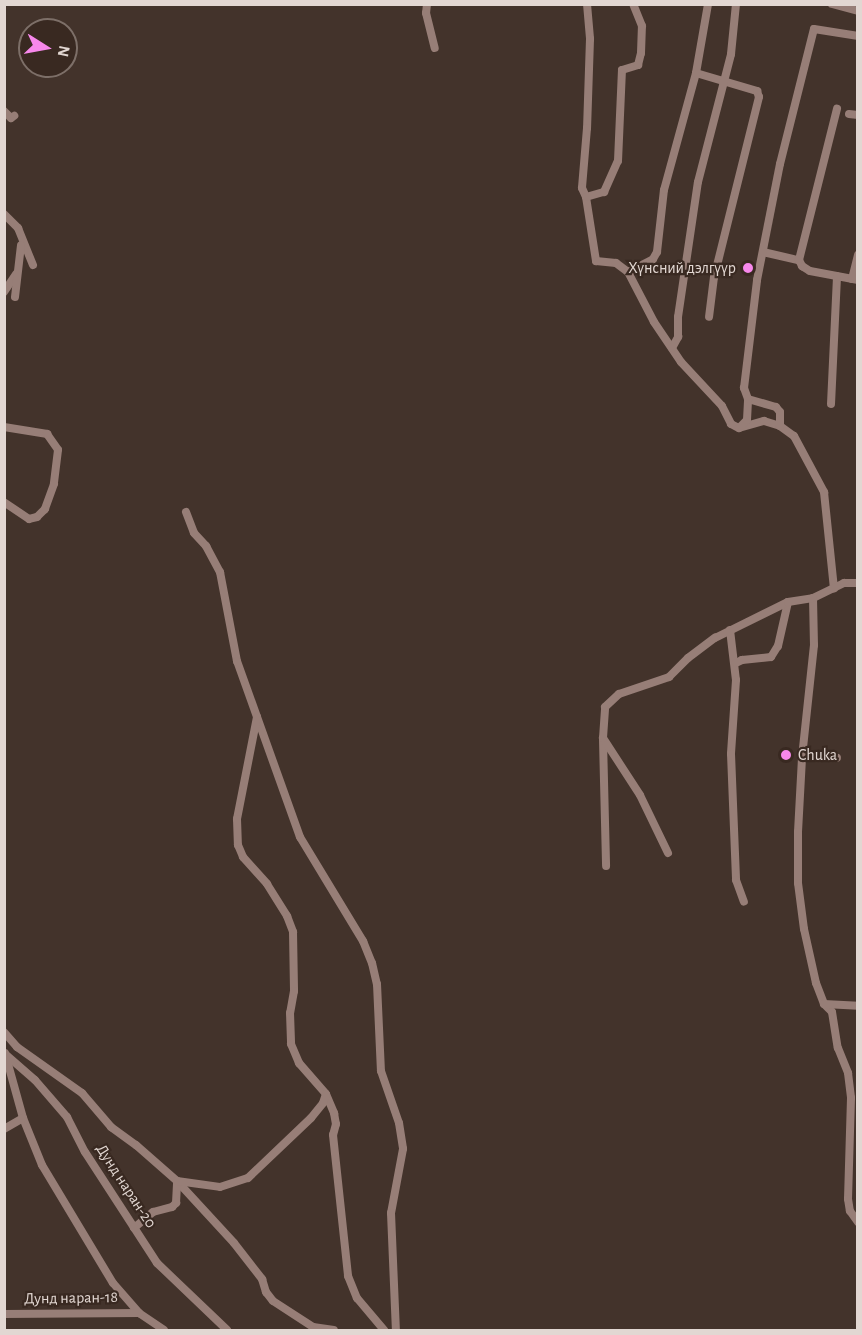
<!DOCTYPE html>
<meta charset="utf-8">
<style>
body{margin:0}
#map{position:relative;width:862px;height:1335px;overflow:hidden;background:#43332b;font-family:"Alegreya Sans",sans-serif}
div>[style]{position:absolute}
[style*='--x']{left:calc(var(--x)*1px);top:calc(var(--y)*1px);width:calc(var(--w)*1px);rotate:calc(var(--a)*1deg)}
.minor>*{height:8px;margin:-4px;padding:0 4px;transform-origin:4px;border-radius:4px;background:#977e77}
.dots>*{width:16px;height:16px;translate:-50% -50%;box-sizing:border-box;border:3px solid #392921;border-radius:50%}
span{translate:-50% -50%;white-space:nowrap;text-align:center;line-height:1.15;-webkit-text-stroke:4.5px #392921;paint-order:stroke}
.poi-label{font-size:16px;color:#e2d7d2}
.right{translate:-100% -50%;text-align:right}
.left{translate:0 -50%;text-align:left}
.street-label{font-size:16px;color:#e2d7d2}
.frame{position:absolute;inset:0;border:6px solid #e2d7d2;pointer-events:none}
.north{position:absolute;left:18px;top:18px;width:60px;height:60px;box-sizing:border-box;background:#392921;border:2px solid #7d6f68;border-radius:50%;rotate:101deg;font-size:16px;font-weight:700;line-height:24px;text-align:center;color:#e2d7d2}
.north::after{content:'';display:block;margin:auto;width:21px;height:27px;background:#f788eb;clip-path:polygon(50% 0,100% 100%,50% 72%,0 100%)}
</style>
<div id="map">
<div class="minor">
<i style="--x:427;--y:4;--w:9;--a:96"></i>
<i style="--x:426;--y:13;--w:36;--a:76"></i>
<i style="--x:587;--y:4;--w:35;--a:85"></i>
<i style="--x:590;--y:39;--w:89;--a:91.9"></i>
<i style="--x:587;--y:128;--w:60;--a:94.8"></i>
<i style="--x:582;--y:188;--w:10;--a:66"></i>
<i style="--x:586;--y:197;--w:65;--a:81.1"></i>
<i style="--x:596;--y:261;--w:20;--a:6"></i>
<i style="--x:616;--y:263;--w:15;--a:37"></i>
<i style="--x:628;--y:272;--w:56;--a:62.5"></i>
<i style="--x:654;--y:322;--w:48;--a:56"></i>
<i style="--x:681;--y:362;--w:60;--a:47"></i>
<i style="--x:722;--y:406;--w:20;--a:63"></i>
<i style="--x:731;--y:424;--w:9;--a:27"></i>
<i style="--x:739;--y:428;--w:26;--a:-16"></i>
<i style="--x:764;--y:421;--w:17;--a:17"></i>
<i style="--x:780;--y:426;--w:17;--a:36"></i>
<i style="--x:794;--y:436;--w:64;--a:61.8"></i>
<i style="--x:824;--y:492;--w:97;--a:84.1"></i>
<i style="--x:832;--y:4;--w:27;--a:15"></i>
<i style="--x:696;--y:73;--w:64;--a:16.4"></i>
<i style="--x:757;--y:91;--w:6;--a:72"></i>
<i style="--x:759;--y:97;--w:186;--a:104"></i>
<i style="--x:714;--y:277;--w:40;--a:97.1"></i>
<i style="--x:4;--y:111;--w:10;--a:45"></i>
<i style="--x:11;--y:118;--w:4;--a:-34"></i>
<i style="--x:849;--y:114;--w:9;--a:6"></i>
<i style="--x:586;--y:197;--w:19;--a:-16"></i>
<i style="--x:604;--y:192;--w:34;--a:-66"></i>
<i style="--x:618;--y:161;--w:91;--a:-87.5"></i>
<i style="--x:622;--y:70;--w:17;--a:-17"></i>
<i style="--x:638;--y:65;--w:12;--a:-76"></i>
<i style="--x:641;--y:53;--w:27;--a:-88"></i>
<i style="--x:642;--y:26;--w:24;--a:-112"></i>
<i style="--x:4;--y:214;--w:20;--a:45"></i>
<i style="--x:18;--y:228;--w:40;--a:68"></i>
<i style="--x:763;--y:252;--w:37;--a:13"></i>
<i style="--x:799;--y:260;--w:7;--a:63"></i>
<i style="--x:802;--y:266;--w:9;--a:32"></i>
<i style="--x:810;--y:271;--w:49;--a:10.6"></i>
<i style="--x:799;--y:260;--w:156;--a:-75.9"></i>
<i style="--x:628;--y:272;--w:28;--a:-27"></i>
<i style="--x:653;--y:259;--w:8;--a:-60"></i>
<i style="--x:657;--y:252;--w:62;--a:-83.6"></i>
<i style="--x:664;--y:190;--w:121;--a:-74.7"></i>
<i style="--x:696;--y:73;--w:70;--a:-80.1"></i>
<i style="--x:852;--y:279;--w:25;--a:-76"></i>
<i style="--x:4;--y:292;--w:22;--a:-56"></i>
<i style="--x:15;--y:297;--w:52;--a:-83.4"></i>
<i style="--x:672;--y:348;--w:13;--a:-61"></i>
<i style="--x:678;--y:337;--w:20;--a:-90"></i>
<i style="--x:678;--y:317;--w:136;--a:-81.6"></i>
<i style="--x:698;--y:182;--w:132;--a:-75.5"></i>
<i style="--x:731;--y:54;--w:50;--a:-84.3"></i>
<i style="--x:748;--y:399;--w:29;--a:16"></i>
<i style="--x:776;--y:407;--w:6;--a:51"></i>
<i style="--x:780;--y:412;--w:14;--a:90"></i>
<i style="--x:831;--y:404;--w:128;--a:-87.3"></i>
<i style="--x:741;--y:426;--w:8;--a:-45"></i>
<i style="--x:747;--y:420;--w:21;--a:-87"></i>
<i style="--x:748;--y:399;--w:12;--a:-110"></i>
<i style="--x:744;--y:388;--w:109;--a:-83.1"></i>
<i style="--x:757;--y:280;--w:118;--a:-78.8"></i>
<i style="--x:780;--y:164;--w:139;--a:-75.9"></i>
<i style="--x:814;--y:29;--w:45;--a:9"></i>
<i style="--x:4;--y:427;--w:44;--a:9.2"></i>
<i style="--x:47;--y:434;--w:19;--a:55"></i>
<i style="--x:58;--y:450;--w:34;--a:97"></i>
<i style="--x:54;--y:484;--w:27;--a:110"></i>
<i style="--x:45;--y:509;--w:11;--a:135"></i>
<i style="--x:37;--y:517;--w:8;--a:166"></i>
<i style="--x:29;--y:519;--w:30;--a:-146"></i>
<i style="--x:186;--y:512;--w:22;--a:69"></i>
<i style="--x:194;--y:533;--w:18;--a:47"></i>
<i style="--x:206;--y:546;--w:30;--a:62"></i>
<i style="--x:220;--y:572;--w:91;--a:79.2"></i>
<i style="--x:237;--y:661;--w:187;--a:70.3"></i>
<i style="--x:300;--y:837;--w:122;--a:58.8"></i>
<i style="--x:363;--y:941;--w:24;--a:68"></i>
<i style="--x:372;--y:963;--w:22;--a:77"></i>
<i style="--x:377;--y:984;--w:87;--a:87.4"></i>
<i style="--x:381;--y:1071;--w:55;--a:70.9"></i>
<i style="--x:399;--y:1123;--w:26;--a:81"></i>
<i style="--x:403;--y:1149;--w:65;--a:100.6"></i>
<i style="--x:391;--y:1213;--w:117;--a:87.6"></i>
<i style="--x:858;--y:583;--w:14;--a:180"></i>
<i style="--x:844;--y:583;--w:34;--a:154"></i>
<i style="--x:813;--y:598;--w:47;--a:88.8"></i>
<i style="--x:814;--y:645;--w:114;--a:96.1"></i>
<i style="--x:802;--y:758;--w:74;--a:93.1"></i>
<i style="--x:798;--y:832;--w:51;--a:90"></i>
<i style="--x:798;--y:883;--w:46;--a:82.6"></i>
<i style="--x:804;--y:929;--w:55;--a:77.5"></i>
<i style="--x:816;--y:983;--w:22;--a:69"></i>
<i style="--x:824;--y:1004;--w:11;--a:45"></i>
<i style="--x:832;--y:1012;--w:36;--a:81"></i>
<i style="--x:838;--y:1048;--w:27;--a:68"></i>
<i style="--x:848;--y:1073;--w:25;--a:83"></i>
<i style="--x:851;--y:1098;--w:101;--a:91.7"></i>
<i style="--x:848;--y:1199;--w:12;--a:81"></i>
<i style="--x:850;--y:1211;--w:14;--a:54"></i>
<i style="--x:730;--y:630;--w:50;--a:83.2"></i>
<i style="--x:736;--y:680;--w:74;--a:93.9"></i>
<i style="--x:731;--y:754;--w:126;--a:87.7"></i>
<i style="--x:736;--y:880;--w:23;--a:70"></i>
<i style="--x:736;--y:663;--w:7;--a:-27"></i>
<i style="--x:742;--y:660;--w:29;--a:-6"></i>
<i style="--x:771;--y:657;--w:13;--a:-58"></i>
<i style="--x:778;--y:646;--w:45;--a:-77.2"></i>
<i style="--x:257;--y:717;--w:104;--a:101.1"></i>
<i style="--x:237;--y:819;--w:26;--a:88"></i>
<i style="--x:238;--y:845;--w:13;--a:67"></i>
<i style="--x:243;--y:857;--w:36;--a:48"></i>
<i style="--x:267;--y:884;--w:38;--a:58"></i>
<i style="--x:287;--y:916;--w:17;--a:69"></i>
<i style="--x:293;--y:932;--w:59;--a:89"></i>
<i style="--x:294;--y:991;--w:22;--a:100"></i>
<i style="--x:290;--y:1013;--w:31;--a:88"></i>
<i style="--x:291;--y:1044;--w:21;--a:67"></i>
<i style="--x:299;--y:1063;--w:41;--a:48.9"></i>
<i style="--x:326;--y:1094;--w:21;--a:67"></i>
<i style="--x:334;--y:1113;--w:11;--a:80"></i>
<i style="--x:336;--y:1124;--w:11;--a:105"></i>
<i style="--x:333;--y:1135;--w:142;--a:83.9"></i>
<i style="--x:348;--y:1276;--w:24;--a:68"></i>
<i style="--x:357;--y:1298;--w:42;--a:49.8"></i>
<i style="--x:603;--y:740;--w:126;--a:88.6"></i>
<i style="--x:802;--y:756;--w:35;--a:3"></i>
<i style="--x:668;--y:853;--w:64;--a:-115.8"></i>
<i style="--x:640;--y:795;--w:68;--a:-123"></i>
<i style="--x:603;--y:738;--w:31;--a:-86"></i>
<i style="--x:605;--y:707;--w:19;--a:-43"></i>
<i style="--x:619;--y:694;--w:53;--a:-18.8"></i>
<i style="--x:669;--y:677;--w:27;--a:-45"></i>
<i style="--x:688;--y:658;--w:34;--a:-37"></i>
<i style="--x:715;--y:638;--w:81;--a:-26.3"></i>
<i style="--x:788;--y:602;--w:25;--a:-9"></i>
<i style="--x:824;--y:1004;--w:34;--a:3"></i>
<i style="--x:4;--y:1032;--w:20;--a:49"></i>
<i style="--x:17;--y:1047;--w:80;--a:35.3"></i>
<i style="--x:82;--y:1093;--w:45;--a:49.5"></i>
<i style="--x:111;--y:1127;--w:31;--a:36"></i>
<i style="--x:136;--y:1145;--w:55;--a:41.3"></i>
<i style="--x:177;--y:1181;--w:84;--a:47.4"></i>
<i style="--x:234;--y:1243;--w:46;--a:52.1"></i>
<i style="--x:262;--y:1279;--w:14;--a:73"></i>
<i style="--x:266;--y:1292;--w:11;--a:52"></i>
<i style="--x:273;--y:1301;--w:48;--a:33"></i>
<i style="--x:313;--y:1327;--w:21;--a:8"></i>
<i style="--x:4;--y:1053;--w:41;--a:41.1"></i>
<i style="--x:35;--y:1080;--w:49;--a:49.1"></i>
<i style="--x:67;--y:1117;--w:39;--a:63"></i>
<i style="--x:85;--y:1152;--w:132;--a:57"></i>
<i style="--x:157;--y:1263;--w:97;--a:43.7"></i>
<i style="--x:5;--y:1053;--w:67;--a:74.5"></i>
<i style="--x:23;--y:1118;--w:51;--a:68"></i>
<i style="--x:42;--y:1165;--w:138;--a:59"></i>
<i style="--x:113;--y:1283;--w:40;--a:49"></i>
<i style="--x:139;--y:1313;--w:30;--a:34"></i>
<i style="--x:4;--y:1129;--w:22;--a:-30"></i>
<i style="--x:134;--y:1228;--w:25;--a:-40"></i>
<i style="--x:153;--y:1212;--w:20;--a:-15"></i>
<i style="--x:172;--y:1207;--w:6;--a:-45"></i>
<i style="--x:176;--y:1203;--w:22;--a:-87"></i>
<i style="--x:177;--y:1181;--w:43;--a:7.9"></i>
<i style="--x:220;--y:1187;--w:29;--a:-18"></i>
<i style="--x:248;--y:1178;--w:87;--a:-43.6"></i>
<i style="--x:311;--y:1118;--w:19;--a:-51"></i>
<i style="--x:323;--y:1103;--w:9;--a:-72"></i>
<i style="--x:4;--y:1314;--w:135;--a:-0.4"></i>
</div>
<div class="dots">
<i style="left:748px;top:268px;background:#f788eb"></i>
<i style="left:786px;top:755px;background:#f788eb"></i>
</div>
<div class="poi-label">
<span class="right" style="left:736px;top:268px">Хүнсний дэлгүүр</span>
<span class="left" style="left:798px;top:755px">Chuka</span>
</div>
<div class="street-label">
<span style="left:126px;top:1186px;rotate:57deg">Дунд наран-20</span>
<span style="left:71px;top:1298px;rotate:-1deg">Дунд наран-18</span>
</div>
<div class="frame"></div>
<div class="north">N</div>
</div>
